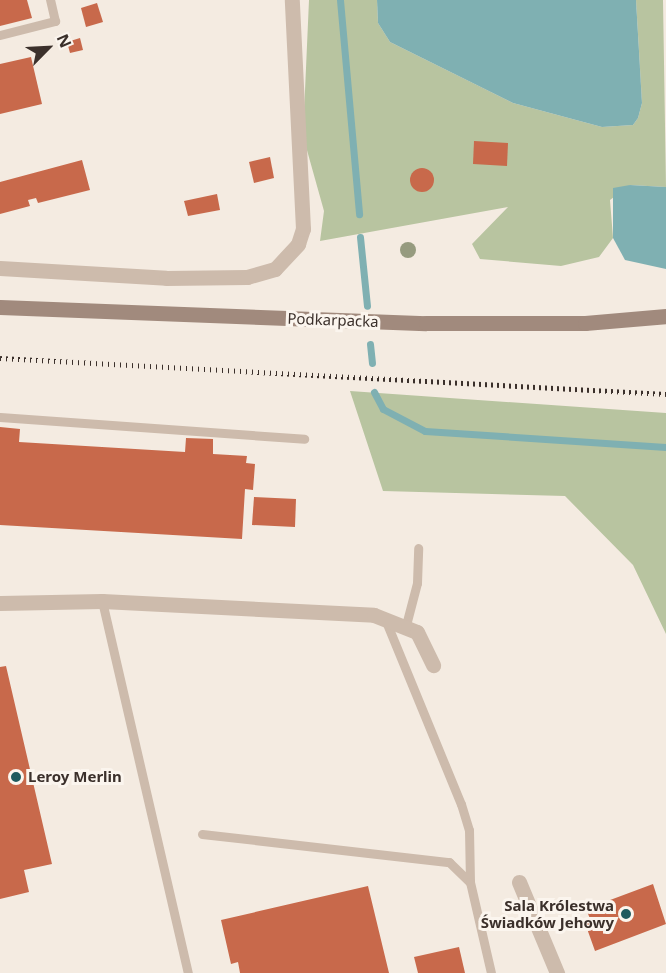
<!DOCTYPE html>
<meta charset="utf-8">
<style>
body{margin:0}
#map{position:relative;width:666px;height:973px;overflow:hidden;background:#f4ebe1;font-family:"Noto Sans",sans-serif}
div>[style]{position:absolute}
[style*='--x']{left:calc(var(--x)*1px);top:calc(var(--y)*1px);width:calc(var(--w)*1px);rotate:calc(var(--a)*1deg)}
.green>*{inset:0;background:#b8c4a0}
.water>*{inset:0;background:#7fb0b2}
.stream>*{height:7px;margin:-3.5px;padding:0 3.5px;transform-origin:3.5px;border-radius:3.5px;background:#7fb0b2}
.building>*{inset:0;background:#c8694b}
.round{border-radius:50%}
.service>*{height:9px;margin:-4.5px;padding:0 4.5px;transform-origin:4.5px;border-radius:4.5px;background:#cdbbac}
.minor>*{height:15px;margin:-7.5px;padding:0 7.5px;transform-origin:7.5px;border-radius:7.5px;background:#cdbbac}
.secondary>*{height:15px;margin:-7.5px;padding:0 7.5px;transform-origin:7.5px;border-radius:7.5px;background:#a18a7d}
.rail>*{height:4.5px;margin-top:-2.25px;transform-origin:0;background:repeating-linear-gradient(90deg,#3b302b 0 1.5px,transparent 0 6px)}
.trees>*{width:16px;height:16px;margin:-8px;border-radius:50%;background:#969b7f}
.dots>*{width:16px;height:16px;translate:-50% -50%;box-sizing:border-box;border:3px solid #fbf5ee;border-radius:50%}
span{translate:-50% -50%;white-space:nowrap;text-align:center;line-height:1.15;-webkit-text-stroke:6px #fbf5ee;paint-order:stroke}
.street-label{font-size:15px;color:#3b302b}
.poi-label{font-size:15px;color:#3b302b;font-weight:700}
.left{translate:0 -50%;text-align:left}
.right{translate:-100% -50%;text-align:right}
.north{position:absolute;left:18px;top:18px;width:60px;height:60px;-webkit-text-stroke:4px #fbf5ee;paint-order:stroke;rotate:66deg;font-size:16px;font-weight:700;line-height:24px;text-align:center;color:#3b302b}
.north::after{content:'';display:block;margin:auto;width:21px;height:27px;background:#3b302b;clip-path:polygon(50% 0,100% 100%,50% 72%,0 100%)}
</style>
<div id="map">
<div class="green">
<i style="clip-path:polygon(309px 0,377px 0,378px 23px,390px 42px,513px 103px,602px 127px,633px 125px,638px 118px,642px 103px,636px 0,663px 0,666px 187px,630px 185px,610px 200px,613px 238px,599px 257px,561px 266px,480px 259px,472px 244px,508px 207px,320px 241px,324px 211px,303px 136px)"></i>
<i style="clip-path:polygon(350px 391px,666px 413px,666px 634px,633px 565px,565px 496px,383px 491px)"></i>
</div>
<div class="water">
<i style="clip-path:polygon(377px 0,636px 0,642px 103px,638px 118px,633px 125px,602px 127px,513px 103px,390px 42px,378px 23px)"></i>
<i style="clip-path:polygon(630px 185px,666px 187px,666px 269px,625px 260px,613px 238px,613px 188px)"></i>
</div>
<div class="stream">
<i style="--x:340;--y:0;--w:215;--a:84.9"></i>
<i style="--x:360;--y:237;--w:69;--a:84.2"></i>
<i style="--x:370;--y:344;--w:19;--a:84"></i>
<i style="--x:374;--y:392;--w:19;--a:62"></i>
<i style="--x:383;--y:409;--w:47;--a:27.6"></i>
<i style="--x:425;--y:431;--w:242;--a:3.8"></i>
</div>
<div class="building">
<i style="clip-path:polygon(0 0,27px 0,32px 18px,0 26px)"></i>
<i style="clip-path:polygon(97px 3px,103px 22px,86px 27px,81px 8px)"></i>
<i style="clip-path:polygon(80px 38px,83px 50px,70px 53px,67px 42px)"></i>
<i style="clip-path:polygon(31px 57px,42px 104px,0 114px,0 64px)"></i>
<i style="clip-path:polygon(474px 141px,508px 143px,507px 166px,473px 164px)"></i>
<i style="clip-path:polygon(270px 157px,274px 178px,254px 183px,249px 162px)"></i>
<i style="clip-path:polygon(82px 160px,90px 190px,38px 203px,36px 198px,28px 200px,30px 206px,0 214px,0 182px)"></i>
<i class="round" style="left:410px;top:168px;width:24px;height:24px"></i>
<i style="clip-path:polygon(217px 194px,220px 210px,188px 216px,184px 201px)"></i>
<i style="clip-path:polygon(0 427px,20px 429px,19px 442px,185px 452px,186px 438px,213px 439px,213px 454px,247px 456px,246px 463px,255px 464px,253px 490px,245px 489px,242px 539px,0 525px)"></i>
<i style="clip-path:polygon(254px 497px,296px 499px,295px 527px,252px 525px)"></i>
<i style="clip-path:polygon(6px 666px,52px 864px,24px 870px,29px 892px,0 899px,0 667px)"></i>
<i style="clip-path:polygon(653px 884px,666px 924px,595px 951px,585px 923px,591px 921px,586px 909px)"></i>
<i style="clip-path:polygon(368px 886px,389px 973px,240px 973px,238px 962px,231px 964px,221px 920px)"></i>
<i style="clip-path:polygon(459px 947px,465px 973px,418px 973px,414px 957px)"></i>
</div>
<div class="service">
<i style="--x:0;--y:35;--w:57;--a:-14.3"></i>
<i style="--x:55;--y:21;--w:22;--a:-103"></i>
<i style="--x:0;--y:417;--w:305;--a:4.1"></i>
<i style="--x:102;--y:601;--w:382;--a:77"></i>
<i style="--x:385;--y:619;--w:200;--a:67.7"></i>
<i style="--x:461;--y:804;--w:27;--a:73"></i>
<i style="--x:469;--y:830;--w:52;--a:88.9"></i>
<i style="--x:406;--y:625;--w:43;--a:-75.3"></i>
<i style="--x:417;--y:583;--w:35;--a:-88"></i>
<i style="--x:202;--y:834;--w:249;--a:6.5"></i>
<i style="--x:449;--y:862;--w:29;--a:44"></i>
<i style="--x:470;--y:882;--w:93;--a:77"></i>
</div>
<div class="minor">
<i style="--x:0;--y:268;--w:166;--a:3.4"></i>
<i style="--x:166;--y:278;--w:81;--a:-0.7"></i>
<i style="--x:247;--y:277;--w:29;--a:-16"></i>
<i style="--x:275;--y:269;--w:34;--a:-47"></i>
<i style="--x:298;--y:244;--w:16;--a:-72"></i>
<i style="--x:303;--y:229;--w:229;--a:-92.8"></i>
<i style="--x:0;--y:603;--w:102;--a:-1.1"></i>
<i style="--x:102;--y:601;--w:272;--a:2.9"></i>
<i style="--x:374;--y:615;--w:46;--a:21.6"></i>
<i style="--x:417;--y:632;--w:37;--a:64"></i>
<i style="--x:519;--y:882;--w:99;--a:67.3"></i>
</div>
<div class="secondary">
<i style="--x:0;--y:307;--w:426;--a:2.2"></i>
<i style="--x:426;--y:323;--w:159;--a:0"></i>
<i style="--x:585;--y:323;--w:81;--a:-4.9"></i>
</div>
<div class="rail">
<i style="--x:0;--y:358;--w:667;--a:3.09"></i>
</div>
<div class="trees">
<i style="left:408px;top:250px"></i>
</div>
<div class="dots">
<i style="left:16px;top:777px;background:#1f5a5e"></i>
<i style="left:626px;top:914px;background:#1f5a5e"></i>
</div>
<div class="street-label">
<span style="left:333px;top:320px;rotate:2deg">Podkarpacka</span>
</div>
<div class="poi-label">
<span class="left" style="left:28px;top:777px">Leroy Merlin</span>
<span class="right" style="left:614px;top:914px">Sala Królestwa<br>Świadków Jehowy</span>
</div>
<div class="north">N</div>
</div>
